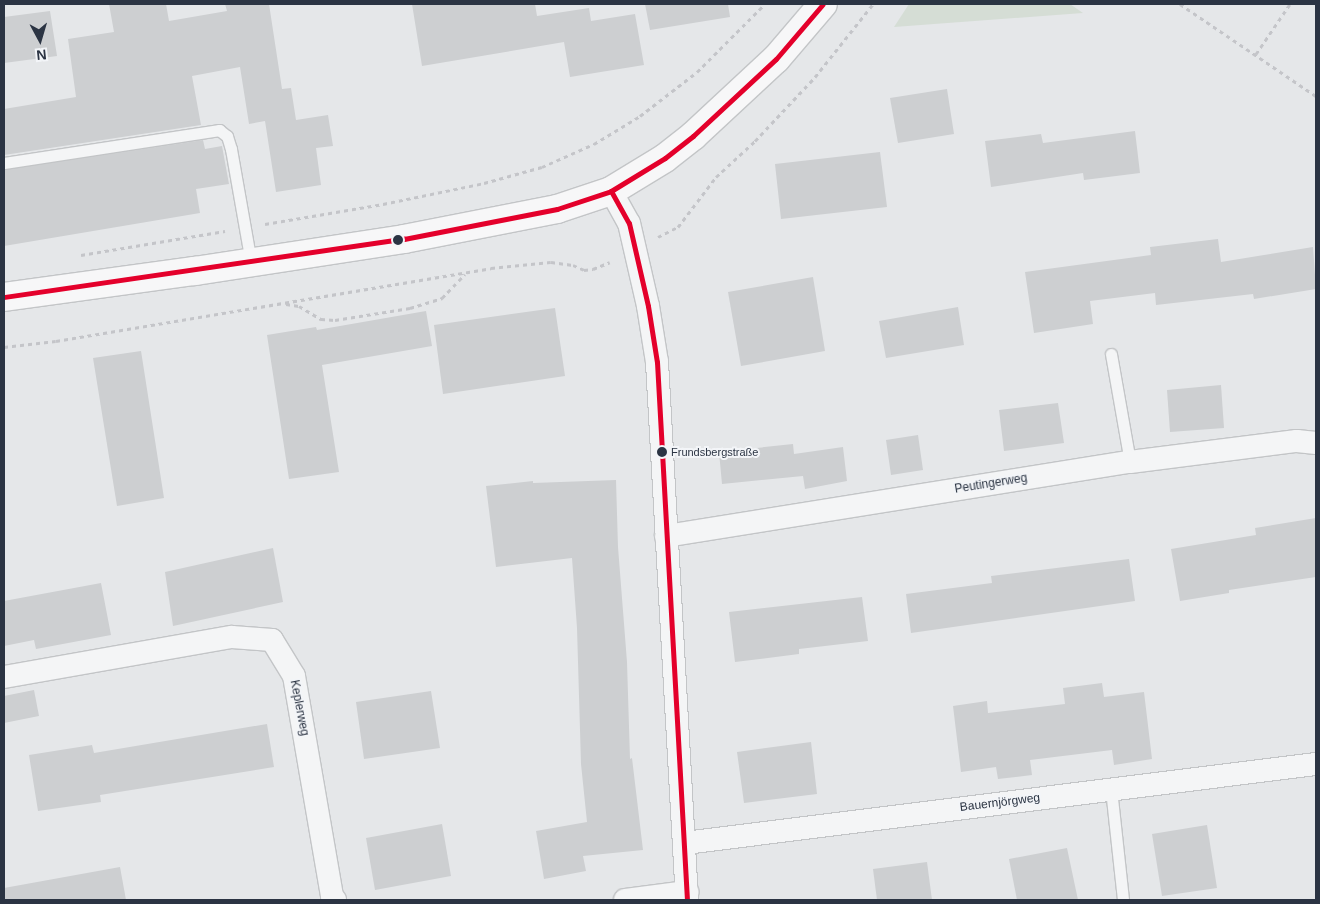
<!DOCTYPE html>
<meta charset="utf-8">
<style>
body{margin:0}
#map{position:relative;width:1320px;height:904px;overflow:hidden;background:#e5e7e9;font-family:Arial,sans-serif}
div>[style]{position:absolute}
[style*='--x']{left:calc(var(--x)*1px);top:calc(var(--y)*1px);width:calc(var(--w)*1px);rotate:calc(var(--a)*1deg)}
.green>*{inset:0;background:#d5ddd5}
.building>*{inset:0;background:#cdcfd1}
.path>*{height:3px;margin-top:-1.5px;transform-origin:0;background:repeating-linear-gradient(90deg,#c4c5c9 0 4px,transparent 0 8px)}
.roads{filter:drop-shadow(1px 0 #c3c5c7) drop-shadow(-1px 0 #c3c5c7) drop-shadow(0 1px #c3c5c7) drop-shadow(0 -1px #c3c5c7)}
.lane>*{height:11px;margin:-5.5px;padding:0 5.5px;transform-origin:5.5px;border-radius:5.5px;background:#f4f5f6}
.street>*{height:22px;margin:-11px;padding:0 11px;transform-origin:11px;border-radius:11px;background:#f4f5f6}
.secondary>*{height:28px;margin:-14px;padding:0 14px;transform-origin:14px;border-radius:14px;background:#f7f7f8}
.bus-1>*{height:5px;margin:-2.5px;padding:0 2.5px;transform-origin:2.5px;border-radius:2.5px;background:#e4002b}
.dots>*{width:14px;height:14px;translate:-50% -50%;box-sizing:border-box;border:2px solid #f3f5f8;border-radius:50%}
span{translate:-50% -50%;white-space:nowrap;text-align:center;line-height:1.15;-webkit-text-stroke:4px #f3f5f8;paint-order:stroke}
.bus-label{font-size:11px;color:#2b3443}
.left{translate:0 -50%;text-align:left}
.street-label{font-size:12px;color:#2b3443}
.frame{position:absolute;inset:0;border:5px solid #2b3443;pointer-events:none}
.north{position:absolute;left:15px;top:15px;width:50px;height:50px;-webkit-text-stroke:4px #f3f5f8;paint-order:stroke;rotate:174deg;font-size:14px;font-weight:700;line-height:20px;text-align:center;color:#2b3443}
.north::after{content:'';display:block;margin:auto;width:18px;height:22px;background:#2b3443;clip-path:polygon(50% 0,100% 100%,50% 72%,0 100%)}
</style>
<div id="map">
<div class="green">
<i style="clip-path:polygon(909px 4px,1070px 4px,1083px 13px,894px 27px)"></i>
</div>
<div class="building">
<i style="clip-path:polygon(109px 4px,166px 4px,169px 21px,227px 11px,225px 4px,269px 4px,282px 89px,291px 88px,296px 120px,328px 115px,333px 146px,316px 148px,321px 185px,276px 192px,265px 121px,249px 124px,240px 67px,192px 76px,201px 125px,4px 155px,4px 109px,76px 97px,68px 39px,114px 32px)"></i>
<i style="clip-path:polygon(412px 4px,535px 4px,537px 16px,589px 8px,591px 21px,635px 14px,644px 65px,570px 77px,564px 42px,422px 66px)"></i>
<i style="clip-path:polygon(645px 4px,728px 4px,730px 17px,650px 30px)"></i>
<i style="clip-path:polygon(50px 11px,57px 56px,4px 63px,4px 17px)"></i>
<i style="clip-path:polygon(947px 89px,954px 134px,898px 143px,890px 98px)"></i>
<i style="clip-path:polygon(1135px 131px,1140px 173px,1084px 180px,1083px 173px,991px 187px,985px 141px,1041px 134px,1043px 143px)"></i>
<i style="clip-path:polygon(203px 140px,205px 149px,222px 146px,229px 184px,196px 189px,200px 213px,4px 246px,4px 170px)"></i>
<i style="clip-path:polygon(880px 152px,887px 207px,781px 219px,775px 164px)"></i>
<i style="clip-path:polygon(1218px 239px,1221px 262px,1313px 247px,1316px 289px,1254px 299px,1253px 294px,1156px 305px,1155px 293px,1090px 301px,1093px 324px,1034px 333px,1025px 272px,1151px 255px,1150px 247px)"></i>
<i style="clip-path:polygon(813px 277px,825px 351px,741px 366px,728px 292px)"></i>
<i style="clip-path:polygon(958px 307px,964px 345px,886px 358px,879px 321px)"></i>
<i style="clip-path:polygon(555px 308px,565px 376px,443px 394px,434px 325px)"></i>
<i style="clip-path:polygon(426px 311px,432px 346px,322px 365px,339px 472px,289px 479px,267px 335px,316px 327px,317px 330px)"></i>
<i style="clip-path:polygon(141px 351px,164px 498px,117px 506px,93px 358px)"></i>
<i style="clip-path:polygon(1221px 385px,1224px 428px,1170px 432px,1167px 390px)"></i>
<i style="clip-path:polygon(1058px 403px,1064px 443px,1004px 451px,999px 410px)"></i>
<i style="clip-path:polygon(918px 435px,923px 470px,891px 475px,886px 440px)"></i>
<i style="clip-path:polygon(793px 444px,794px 454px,843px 447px,847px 481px,805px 489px,803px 476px,722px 484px,719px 452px)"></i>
<i style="clip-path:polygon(616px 480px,618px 547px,627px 662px,630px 759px,632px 758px,643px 850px,583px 856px,586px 871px,544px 879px,536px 831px,587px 822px,581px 764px,577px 628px,572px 558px,496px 567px,486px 486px,533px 481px,533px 483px)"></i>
<i style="clip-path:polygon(1316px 518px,1316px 577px,1229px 590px,1229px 593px,1180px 601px,1171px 549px,1256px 535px,1255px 528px)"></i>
<i style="clip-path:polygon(273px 548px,283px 602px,173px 626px,165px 572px)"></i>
<i style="clip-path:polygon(1129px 559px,1135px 601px,911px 633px,906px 594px,992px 583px,991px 576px)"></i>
<i style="clip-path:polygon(101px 583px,111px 635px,36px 649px,34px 640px,4px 646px,4px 601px)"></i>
<i style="clip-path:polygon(862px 597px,868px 641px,799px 649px,799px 654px,735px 662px,729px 612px)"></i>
<i style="clip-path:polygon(1102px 683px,1104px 697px,1144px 692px,1152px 759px,1114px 765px,1112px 750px,1030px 760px,1032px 775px,998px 779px,996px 767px,961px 772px,953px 706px,987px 701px,988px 713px,1065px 704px,1063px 688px)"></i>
<i style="clip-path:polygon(34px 690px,39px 716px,4px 723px,4px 696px)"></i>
<i style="clip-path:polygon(431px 691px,440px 748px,364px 759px,356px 702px)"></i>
<i style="clip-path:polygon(267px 724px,274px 767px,100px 795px,101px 802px,38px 811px,29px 755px,92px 745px,94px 753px)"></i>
<i style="clip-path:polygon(811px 742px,817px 794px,744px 803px,737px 752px)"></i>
<i style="clip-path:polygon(442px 824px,451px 876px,375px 890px,366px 838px)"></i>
<i style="clip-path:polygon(1207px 825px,1217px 888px,1162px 896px,1152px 834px)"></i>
<i style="clip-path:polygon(1067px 848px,1078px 900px,1017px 900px,1009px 859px)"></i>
<i style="clip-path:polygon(927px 862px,932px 900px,877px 900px,873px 869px)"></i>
<i style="clip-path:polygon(120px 867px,126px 900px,5px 900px,4px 888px)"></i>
</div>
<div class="path">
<i style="--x:1180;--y:4;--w:164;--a:34.1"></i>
<i style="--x:1256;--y:54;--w:60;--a:-55.8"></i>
<i style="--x:265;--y:224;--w:120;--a:-9.6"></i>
<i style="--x:383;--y:204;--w:103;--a:-11.7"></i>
<i style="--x:484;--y:183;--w:60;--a:-15.4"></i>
<i style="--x:542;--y:167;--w:57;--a:-23.9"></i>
<i style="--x:594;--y:144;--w:54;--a:-31.3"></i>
<i style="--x:640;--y:116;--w:72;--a:-37.7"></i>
<i style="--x:697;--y:72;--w:96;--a:-45"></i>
<i style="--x:658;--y:237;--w:22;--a:-27"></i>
<i style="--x:678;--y:227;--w:63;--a:-52.8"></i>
<i style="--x:716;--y:177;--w:53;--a:-42.7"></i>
<i style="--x:755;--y:141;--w:88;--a:-46.8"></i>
<i style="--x:815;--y:77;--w:93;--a:-51.5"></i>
<i style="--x:81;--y:255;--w:146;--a:-9.5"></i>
<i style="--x:286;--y:304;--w:13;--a:9"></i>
<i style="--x:299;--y:306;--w:26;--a:31"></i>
<i style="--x:321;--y:319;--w:14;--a:4"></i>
<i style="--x:335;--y:320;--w:76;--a:-9.1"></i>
<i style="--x:410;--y:308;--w:34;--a:-17"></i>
<i style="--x:442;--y:298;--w:33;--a:-46"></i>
<i style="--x:4;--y:347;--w:52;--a:-6.6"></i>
<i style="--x:56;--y:341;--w:441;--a:-9.5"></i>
<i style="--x:491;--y:268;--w:60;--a:-5.7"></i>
<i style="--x:551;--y:262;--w:22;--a:8"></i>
<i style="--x:573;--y:265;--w:12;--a:24"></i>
<i style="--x:584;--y:270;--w:9;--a:-6"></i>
<i style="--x:593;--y:269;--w:18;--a:-22"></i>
</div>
<div class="roads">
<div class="lane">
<i style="--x:4;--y:163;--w:218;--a:-8.7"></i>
<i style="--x:219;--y:130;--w:10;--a:37"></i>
<i style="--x:227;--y:136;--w:14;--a:73"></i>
<i style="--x:231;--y:149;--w:116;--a:80"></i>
<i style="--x:1111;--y:354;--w:110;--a:80"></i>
<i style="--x:1111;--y:789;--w:112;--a:83.8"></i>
</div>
<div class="street">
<i style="--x:611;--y:191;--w:37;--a:61"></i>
<i style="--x:629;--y:223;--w:85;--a:77.1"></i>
<i style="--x:648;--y:306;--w:57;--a:80.9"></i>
<i style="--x:657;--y:362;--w:539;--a:86.81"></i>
<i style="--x:666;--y:536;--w:470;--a:-9.1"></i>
<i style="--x:1130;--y:462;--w:168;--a:-7.2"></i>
<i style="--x:1297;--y:441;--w:19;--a:6"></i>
<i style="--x:4;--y:677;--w:231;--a:-10"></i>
<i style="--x:232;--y:637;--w:40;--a:4.3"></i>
<i style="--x:272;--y:640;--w:42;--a:58.6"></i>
<i style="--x:294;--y:676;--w:223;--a:80.2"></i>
<i style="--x:332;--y:896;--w:5;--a:53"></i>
<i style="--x:685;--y:843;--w:636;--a:-7.14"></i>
<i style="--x:625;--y:900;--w:63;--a:-7.4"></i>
</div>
<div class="secondary">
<i style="--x:4;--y:297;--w:193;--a:-7.8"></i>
<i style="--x:195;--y:271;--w:211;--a:-8.7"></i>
<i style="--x:404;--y:239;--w:156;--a:-11.1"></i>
<i style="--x:557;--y:209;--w:57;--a:-18.4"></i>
<i style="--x:611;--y:191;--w:63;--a:-31.4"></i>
<i style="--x:665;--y:158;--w:36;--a:-38"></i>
<i style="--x:693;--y:136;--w:113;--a:-42.9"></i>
<i style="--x:776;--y:59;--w:72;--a:-49.5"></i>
</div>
</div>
<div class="bus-1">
<i style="--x:611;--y:191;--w:37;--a:61"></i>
<i style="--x:629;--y:223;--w:85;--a:77.1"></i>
<i style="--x:648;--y:306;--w:57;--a:80.9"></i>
<i style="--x:657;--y:362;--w:539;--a:86.81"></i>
<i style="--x:4;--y:297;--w:404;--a:-8.3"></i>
<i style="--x:404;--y:239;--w:156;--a:-11.1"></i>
<i style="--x:557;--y:209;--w:57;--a:-18.4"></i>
<i style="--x:611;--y:191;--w:63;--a:-31.4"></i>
<i style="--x:665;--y:158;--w:36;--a:-38"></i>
<i style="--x:693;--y:136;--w:113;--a:-42.9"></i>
<i style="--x:776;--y:59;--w:72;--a:-49.5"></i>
</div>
<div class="dots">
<i style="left:398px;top:240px;background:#2b3443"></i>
<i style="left:662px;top:452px;background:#2b3443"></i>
</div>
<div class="bus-label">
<span class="left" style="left:671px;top:452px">Frundsbergstraße</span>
</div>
<div class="street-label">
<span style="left:991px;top:484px;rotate:-9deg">Peutingerweg</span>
<span style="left:299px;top:708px;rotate:79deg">Keplerweg</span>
<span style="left:1000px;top:803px;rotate:-7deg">Bauernjörgweg</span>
</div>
<div class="frame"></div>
<div class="north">N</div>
</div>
